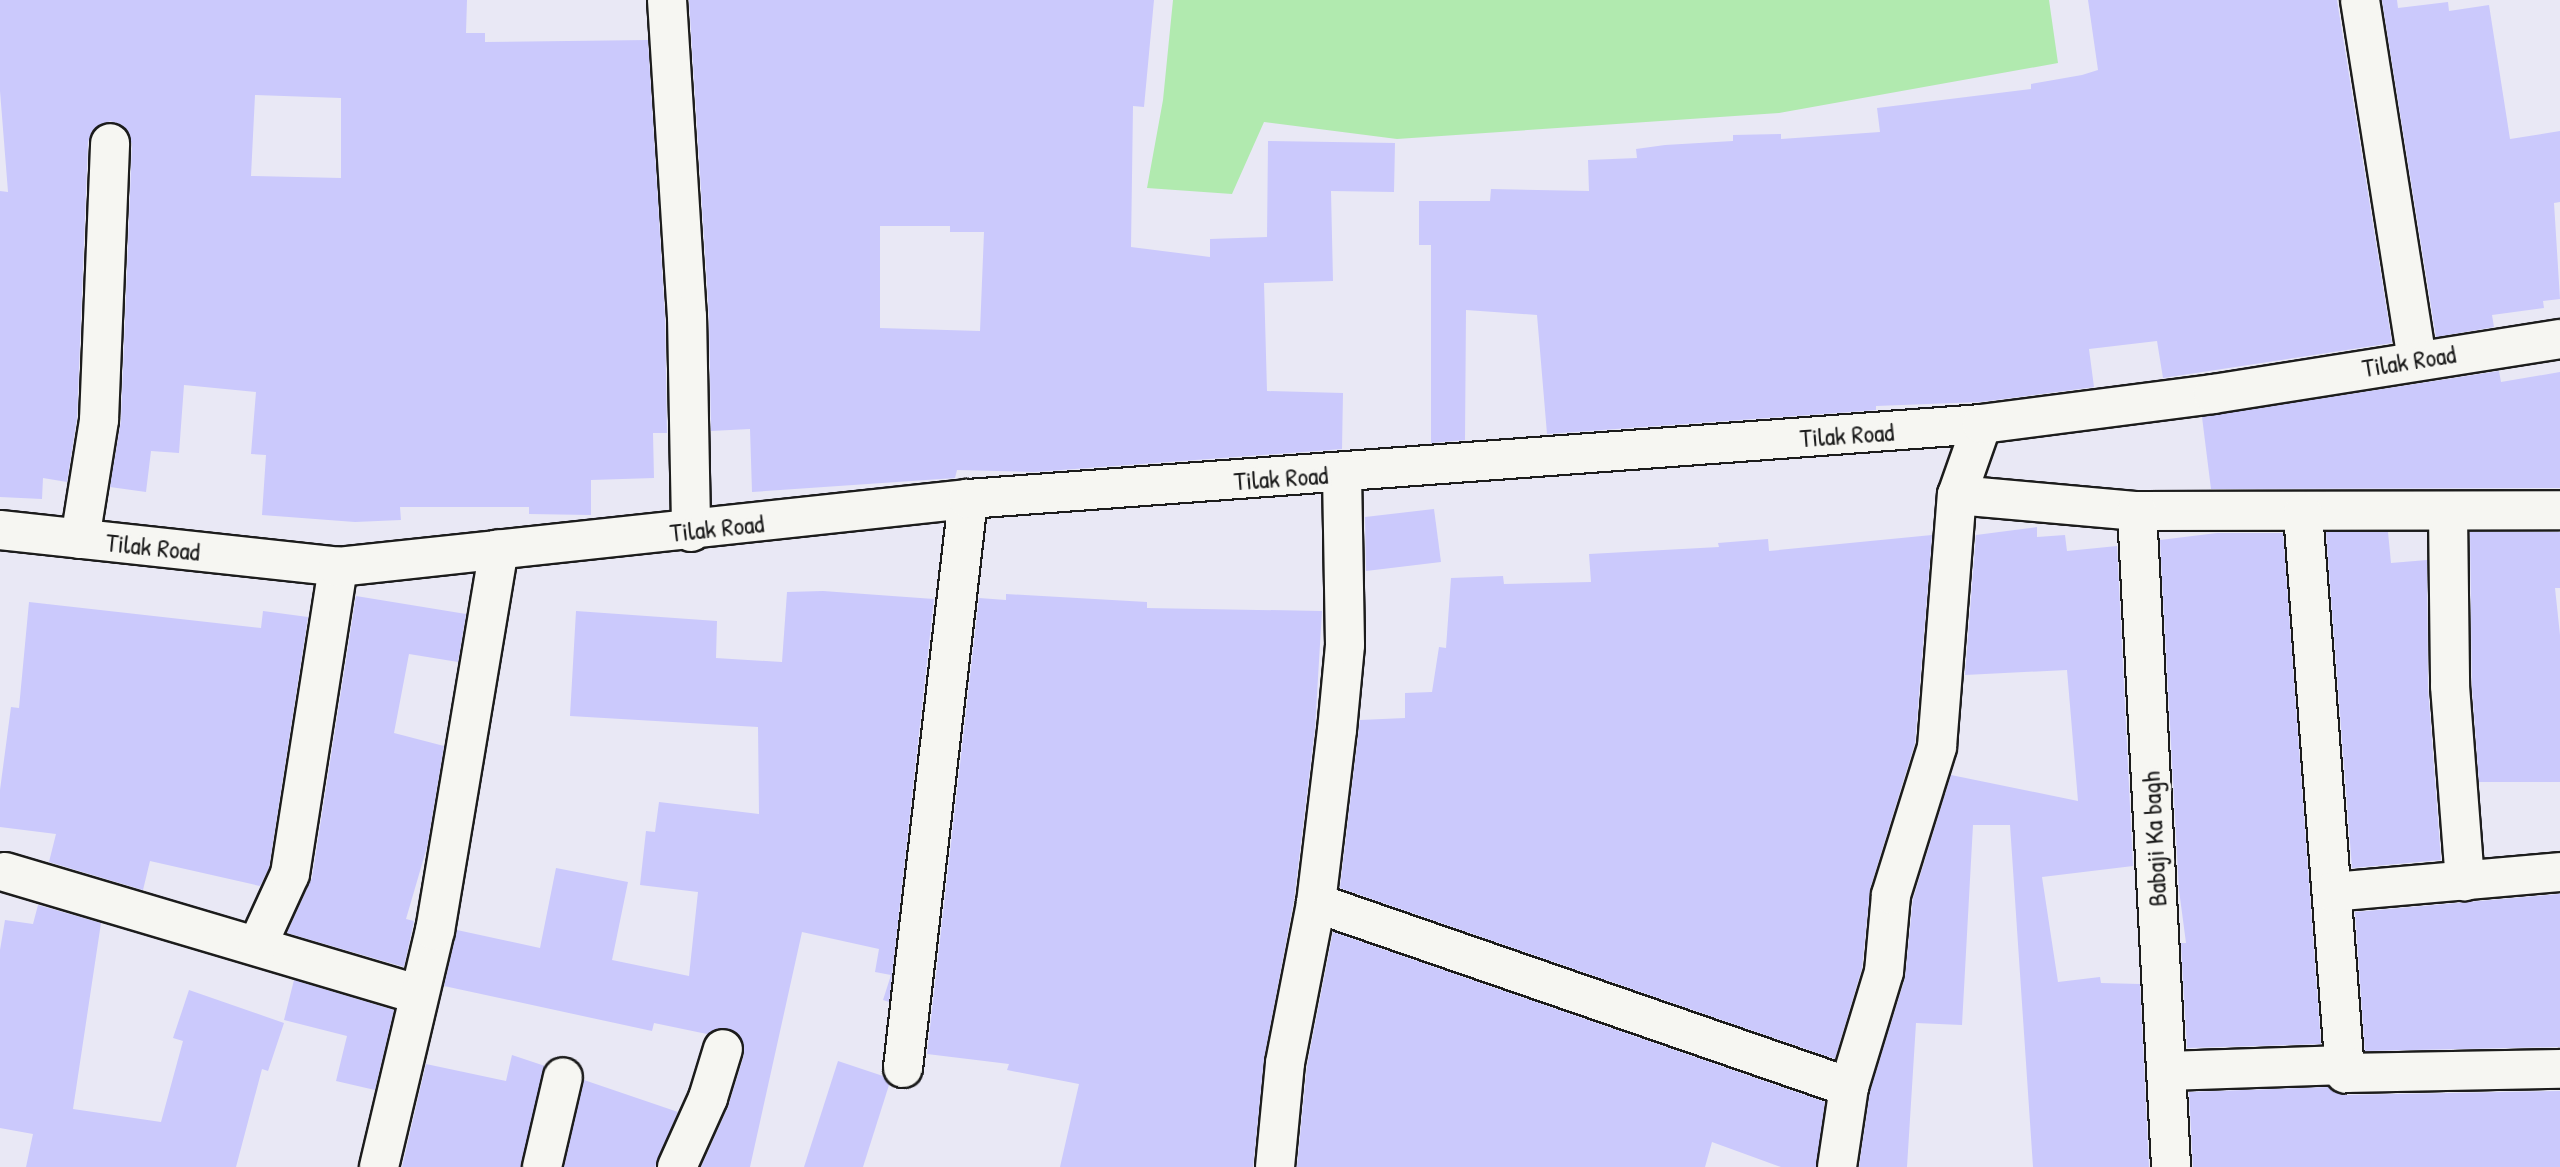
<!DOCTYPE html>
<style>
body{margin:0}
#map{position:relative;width:2560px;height:1167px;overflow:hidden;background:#e9e8f5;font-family:"Patrick Hand",sans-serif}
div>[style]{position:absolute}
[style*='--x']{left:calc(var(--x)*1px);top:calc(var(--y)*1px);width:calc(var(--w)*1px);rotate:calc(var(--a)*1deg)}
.green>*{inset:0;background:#b1eaaf}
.building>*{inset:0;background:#cbc9fc}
.roads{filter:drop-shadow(2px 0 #1c1c1c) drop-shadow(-2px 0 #1c1c1c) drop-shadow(0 2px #1c1c1c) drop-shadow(0 -2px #1c1c1c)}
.street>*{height:38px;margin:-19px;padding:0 19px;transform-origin:19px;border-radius:19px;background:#f6f6f2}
.secondary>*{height:38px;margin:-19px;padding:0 19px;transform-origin:19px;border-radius:19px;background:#f6f6f2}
span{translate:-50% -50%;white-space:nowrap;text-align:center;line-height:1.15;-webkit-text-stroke:6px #f6f6f2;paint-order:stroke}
.street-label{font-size:26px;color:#1c1c1c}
</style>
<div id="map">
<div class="green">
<i style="clip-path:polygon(1173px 0,2049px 0,2058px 63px,1779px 113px,1397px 139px,1264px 122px,1232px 194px,1147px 188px,1163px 100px)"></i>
</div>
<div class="building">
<i style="clip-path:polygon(evenodd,0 0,467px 0,466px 33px,485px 33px,485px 42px,648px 40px,665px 317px,667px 433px,653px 433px,654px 478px,591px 480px,591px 515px,529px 514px,529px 507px,400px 507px,401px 520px,355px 522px,262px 515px,266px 455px,251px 454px,256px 392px,184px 385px,179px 453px,151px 451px,146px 492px,110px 487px,121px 421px,132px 144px,122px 125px,110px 121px,92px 131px,88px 142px,77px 418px,67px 482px,43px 478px,42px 499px,0 497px,0 191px,8px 192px,0 91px,0 0,255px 95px,341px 98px,341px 178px,251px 176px,255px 95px)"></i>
<i style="clip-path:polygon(evenodd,689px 0,1154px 0,1144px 107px,1133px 106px,1131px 247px,1210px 257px,1210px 239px,1267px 237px,1268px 141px,1395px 143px,1394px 192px,1331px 191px,1333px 281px,1264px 283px,1267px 391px,1343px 393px,1342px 449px,1034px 472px,957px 470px,955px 478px,752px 492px,750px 429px,711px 431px,709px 315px,689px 0,880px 226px,950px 226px,950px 232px,984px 232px,980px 331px,880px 328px,880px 226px)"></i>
<i style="clip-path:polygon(2088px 0,2337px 0,2392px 343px,2163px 378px,2157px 341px,2089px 349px,2094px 387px,1980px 402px,1876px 406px,1876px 410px,1547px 434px,1537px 315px,1466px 310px,1465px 440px,1431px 443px,1431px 245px,1419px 245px,1419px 201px,1490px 201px,1491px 189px,1589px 191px,1588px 160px,1637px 158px,1636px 149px,1665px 145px,1733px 141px,1733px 135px,1781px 134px,1781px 139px,1880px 132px,1877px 108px,2031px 89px,2031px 84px,2082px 75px,2098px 70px)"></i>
<i style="clip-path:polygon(2382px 0,2397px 0,2398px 8px,2448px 2px,2449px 11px,2489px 5px,2510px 139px,2560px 131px,2560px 202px,2554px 203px,2560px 299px,2543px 301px,2544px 308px,2492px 315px,2494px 327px,2436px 337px)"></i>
<i style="clip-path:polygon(2499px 371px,2501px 382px,2560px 372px,2560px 488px,2211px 489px,2202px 417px)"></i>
<i style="clip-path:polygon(1434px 509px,1441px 562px,1366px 571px,1365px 517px)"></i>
<i style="clip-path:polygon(2037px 527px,2037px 537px,2065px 535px,2067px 551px,2117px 546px,2133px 866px,2042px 877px,2058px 982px,2100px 977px,2101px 983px,2140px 984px,2149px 1167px,2033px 1167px,2010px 825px,1973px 825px,1962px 1025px,1916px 1023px,1907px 1167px,1859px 1167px,1870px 1092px,1905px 978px,1913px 899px,1951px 775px,2078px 801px,2067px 670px,1965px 675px,1976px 535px)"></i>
<i style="clip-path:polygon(2326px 532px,2388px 532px,2391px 563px,2427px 560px,2428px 688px,2441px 860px,2352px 868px)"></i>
<i style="clip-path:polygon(2470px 532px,2560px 532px,2560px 588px,2555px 588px,2560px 635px,2560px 782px,2479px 782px,2472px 685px)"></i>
<i style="clip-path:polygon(2217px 533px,2283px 533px,2321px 1044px,2187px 1048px,2181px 943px,2186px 943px,2179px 890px,2160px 540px)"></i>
<i style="clip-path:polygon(1932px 535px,1915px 743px,1870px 889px,1862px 968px,1835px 1059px,1340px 888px,1360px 720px,1405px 718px,1405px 693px,1432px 692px,1439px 647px,1446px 648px,1451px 578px,1503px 576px,1504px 584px,1591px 582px,1589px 554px,1719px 547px,1718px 543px,1768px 539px,1769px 551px)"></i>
<i style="clip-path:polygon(823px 591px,934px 599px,889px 1002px,883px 1000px,891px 975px,875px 972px,879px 949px,802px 932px,750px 1167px,701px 1167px,728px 1107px,744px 1055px,738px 1034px,719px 1028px,707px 1034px,654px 1023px,652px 1031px,444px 986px,457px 930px,540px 948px,556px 868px,628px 882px,612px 960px,689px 976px,698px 892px,640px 885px,646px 831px,655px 832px,659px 802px,759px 814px,758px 727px,570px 716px,576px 611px,717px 621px,716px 658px,782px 662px,787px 592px)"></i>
<i style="clip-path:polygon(1006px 594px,1147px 602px,1147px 608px,1322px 611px,1315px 728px,1294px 900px,1264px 1059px,1253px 1167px,1060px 1167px,1079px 1084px,1007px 1070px,1009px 1064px,927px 1054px,979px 598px,1006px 600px)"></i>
<i style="clip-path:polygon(356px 596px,466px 614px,458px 662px,409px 654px,394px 733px,444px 746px,427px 847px,406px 919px,414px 921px,404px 967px,287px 933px,312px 878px)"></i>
<i style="clip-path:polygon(29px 602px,261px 628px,263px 611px,308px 617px,269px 868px,260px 886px,150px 861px,143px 890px,49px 862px,56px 834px,0 827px,0 790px,11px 707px,19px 708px)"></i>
<i style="clip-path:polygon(2560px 894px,2560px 1047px,2365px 1051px,2355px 912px)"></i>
<i style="clip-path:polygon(38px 905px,101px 923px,73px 1109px,161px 1122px,183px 1041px,173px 1038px,189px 990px,284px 1023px,268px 1071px,262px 1069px,236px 1167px,26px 1167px,33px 1134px,0 1128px,0 950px,5px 920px,33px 924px)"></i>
<i style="clip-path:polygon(1333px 932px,1825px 1102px,1816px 1167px,1781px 1167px,1712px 1142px,1705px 1167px,1297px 1167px,1307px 1066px)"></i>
<i style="clip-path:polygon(294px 980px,394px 1010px,375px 1090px,336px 1081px,347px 1036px,284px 1020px)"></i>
<i style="clip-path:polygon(512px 1055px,545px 1066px,521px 1167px,402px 1167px,426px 1064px,506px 1081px)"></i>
<i style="clip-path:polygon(838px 1061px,883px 1076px,889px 1085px,863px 1167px,804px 1167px)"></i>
<i style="clip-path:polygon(584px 1080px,678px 1112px,655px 1167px,564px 1167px)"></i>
<i style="clip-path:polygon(2329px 1087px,2345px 1095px,2560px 1091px,2560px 1167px,2193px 1167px,2189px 1092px)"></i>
</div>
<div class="roads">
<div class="street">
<i style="--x:667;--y:0;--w:317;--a:86.4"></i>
<i style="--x:687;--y:316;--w:216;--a:88.9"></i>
<i style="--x:2360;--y:0;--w:363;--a:81"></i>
<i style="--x:1957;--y:495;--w:181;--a:5.1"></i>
<i style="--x:2137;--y:511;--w:423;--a:-0.1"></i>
<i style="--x:2137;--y:511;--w:657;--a:87.03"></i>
<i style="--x:2303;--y:513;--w:562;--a:85.71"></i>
<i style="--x:2345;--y:1073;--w:215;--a:-1.1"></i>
<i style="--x:2448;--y:513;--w:173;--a:89.3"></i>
<i style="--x:2450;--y:686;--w:196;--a:85.6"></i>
<i style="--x:80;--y:539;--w:121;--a:-80.9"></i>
<i style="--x:99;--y:420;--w:277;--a:-87.7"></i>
<i style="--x:5;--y:872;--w:431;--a:16.5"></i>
<i style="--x:2332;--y:892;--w:229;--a:-5"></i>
<i style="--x:1316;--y:903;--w:564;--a:19.05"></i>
<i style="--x:257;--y:946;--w:79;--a:-65.4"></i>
<i style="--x:290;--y:874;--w:311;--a:-81.1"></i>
<i style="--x:903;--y:1068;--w:573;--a:-83.48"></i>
<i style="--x:2167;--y:1071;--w:178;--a:-1.9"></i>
<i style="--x:379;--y:1167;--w:243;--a:-76.7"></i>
<i style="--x:435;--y:931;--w:387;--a:-80.5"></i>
<i style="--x:542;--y:1167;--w:92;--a:-76.9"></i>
<i style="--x:677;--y:1167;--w:76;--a:-65.8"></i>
<i style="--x:708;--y:1098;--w:51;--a:-73"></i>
<i style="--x:1275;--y:1167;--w:104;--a:-84.5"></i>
<i style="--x:1285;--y:1063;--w:163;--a:-79"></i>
<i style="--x:1316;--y:903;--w:174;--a:-83.1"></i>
<i style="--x:1337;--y:730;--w:85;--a:-84.6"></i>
<i style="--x:1345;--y:645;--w:171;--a:-91"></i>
<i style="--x:1837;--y:1167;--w:81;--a:-81.5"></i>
<i style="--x:1849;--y:1087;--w:120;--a:-73.1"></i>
<i style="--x:1884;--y:972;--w:77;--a:-84.8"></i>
<i style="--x:1891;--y:895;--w:155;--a:-72.7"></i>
<i style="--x:1937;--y:747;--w:253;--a:-85.5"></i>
<i style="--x:1957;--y:495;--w:75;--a:-70.6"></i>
</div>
<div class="secondary">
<i style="--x:0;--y:530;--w:340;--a:6.2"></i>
<i style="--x:338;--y:567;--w:634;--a:-6.16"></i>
<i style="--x:968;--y:499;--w:1017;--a:-4.23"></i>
<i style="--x:1982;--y:424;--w:233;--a:-7.4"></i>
<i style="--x:2213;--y:394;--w:351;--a:-9"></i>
</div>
</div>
<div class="street-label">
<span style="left:2409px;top:361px;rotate:-9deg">Tilak Road</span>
<span style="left:1847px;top:435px;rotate:-4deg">Tilak Road</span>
<span style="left:1281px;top:478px;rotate:-4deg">Tilak Road</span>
<span style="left:717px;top:528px;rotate:-6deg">Tilak Road</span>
<span style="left:153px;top:547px;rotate:6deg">Tilak Road</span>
<span style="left:2154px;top:839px;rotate:-93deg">Babaji Ka bagh</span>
</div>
</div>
